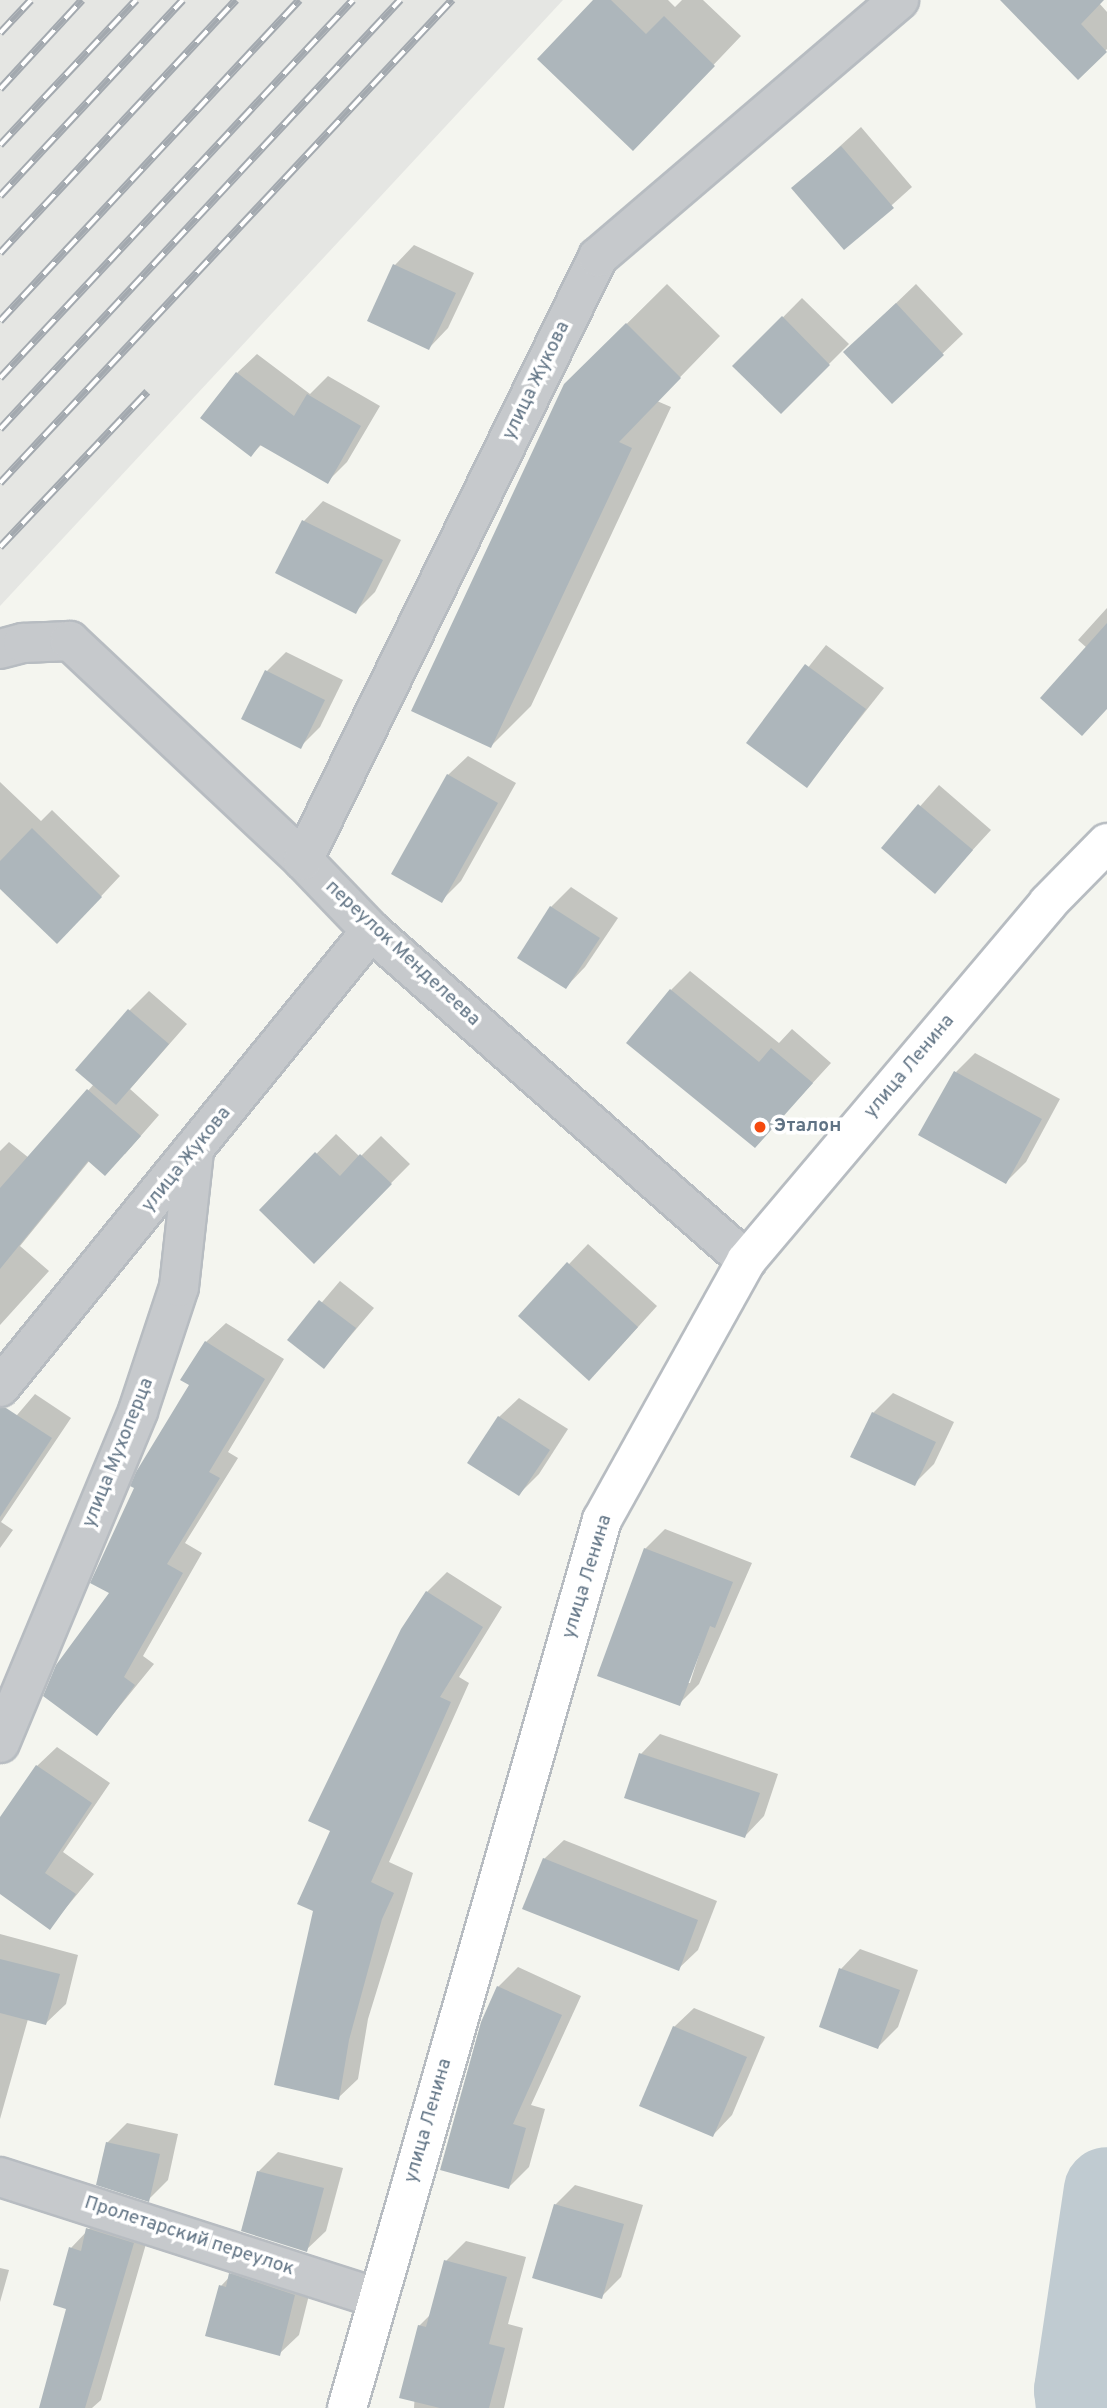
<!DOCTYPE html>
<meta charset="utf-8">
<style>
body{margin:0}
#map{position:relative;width:1107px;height:2408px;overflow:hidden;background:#f4f5ef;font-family:Overpass,sans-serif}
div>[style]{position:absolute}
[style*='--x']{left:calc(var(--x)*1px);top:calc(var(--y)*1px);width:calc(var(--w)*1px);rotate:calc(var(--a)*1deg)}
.built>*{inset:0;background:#e5e6e3}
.shadow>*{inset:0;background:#0003}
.river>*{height:86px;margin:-43px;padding:0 43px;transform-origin:43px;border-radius:43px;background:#c0cbd1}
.building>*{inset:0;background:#adb6bb}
.roads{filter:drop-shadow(2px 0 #b7bcc1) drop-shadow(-2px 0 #b7bcc1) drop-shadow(0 2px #b7bcc1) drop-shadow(0 -2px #b7bcc1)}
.street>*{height:38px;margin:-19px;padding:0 19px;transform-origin:19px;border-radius:19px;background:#c6c9cc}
.secondary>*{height:38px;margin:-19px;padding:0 19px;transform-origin:19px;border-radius:19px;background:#fff}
.rail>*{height:8px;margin-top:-4px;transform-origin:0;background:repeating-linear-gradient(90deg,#fff 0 16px,#a3a9af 0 32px);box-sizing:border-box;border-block:2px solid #a3a9af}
.dots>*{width:19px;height:19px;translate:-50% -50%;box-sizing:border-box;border:4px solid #fff;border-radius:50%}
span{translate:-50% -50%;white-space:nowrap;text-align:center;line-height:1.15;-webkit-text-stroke:7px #fff;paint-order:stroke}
.street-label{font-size:19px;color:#607384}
.poi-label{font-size:19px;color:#607384;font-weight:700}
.left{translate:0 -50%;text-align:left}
</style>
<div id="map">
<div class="built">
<i style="clip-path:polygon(0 0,563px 0,0 606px)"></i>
</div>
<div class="shadow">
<i style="clip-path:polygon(596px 0,668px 0,675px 7px,682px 0,703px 0,741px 36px,661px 120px)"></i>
<i style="clip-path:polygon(1002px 0,1102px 0,1099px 3px,1107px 12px,1107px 49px,1078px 78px)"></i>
<i style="clip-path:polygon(861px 127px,912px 187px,844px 248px,793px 189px)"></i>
<i style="clip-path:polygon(414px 245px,474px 273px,448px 328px,429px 348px,369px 320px,395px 265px)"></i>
<i style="clip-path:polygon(667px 284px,720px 336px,657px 401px,671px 407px,531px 706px,491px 746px,565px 385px)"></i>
<i style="clip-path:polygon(916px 284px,963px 334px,892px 402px,865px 333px)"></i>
<i style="clip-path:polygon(802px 298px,849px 344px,781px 412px,735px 366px)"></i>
<i style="clip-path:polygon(257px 354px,310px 394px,328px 376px,380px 406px,347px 462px,327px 482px,262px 444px,251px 455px,237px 373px)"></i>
<i style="clip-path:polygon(323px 501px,401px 540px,375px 592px,355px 612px,277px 572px,304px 521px)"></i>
<i style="clip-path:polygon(1107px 608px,1107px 708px,1087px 648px,1078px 640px)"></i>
<i style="clip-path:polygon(826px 645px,884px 688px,807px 785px,749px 742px)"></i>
<i style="clip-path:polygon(286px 652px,343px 680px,320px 727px,300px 747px,267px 671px)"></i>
<i style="clip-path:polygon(468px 756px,516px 783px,461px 881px,441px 901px,448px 775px)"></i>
<i style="clip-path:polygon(0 782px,41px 821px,52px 810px,120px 876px,77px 922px,0 886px)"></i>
<i style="clip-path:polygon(939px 785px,991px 830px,935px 891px,884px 847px)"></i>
<i style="clip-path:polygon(571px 887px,618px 918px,585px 967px,566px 987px,551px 907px)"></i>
<i style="clip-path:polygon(690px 971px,779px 1043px,792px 1029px,831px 1063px,755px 1146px,671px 990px)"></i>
<i style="clip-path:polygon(149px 991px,187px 1024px,130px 1089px,159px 1115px,125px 1154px,90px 1160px,20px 1246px,49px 1271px,0 1325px,0 1151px,9px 1142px,29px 1158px,94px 1084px,129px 1011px)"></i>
<i style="clip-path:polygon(975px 1053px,1060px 1099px,1026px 1162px,1006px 1182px,956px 1072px)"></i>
<i style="clip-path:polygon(336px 1134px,360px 1157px,381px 1136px,410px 1164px,314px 1261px,261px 1210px)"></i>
<i style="clip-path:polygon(588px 1244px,657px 1306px,609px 1359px,520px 1316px)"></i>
<i style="clip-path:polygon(340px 1281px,374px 1308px,324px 1367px,290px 1340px)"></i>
<i style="clip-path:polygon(226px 1323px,284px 1359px,228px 1452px,238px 1458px,185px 1543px,202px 1553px,143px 1656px,154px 1664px,97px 1734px,112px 1593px,206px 1342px)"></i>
<i style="clip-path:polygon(893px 1393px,954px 1422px,934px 1464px,914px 1484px,873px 1413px)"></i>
<i style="clip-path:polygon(35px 1394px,71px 1418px,1px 1522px,13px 1530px,0 1548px,0 1435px)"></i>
<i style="clip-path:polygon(519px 1398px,568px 1429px,539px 1474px,519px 1494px,499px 1417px)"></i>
<i style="clip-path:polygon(evenodd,665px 1529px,752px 1563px,699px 1684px,679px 1704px,645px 1549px,665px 1529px,711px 1617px,690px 1683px,686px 1683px,711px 1617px)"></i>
<i style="clip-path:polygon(447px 1572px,502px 1607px,459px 1677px,469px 1683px,389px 1862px,413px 1873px,368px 2019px,358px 2079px,338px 2098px,332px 1830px,403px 1630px,427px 1592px)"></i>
<i style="clip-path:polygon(660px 1734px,778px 1774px,764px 1816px,745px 1836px,641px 1754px)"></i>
<i style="clip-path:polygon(57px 1747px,110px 1783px,63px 1852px,94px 1874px,50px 1927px,0 1892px,0 1836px,37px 1766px)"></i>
<i style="clip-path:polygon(564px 1840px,717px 1901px,698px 1950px,678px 1969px,544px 1859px)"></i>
<i style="clip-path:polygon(0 1934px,78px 1955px,66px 2004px,46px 2023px,28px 2019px,0 2119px)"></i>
<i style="clip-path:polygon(860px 1949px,918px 1970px,898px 2027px,878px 2047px,841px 1969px)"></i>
<i style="clip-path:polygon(518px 1967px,581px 1996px,531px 2105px,545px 2109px,529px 2167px,509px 2187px,498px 1987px)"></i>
<i style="clip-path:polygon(694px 2008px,765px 2037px,732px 2115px,713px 2135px,674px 2027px)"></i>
<i style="clip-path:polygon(127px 2123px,178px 2134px,168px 2180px,148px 2200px,107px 2143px)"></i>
<i style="clip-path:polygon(278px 2152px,343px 2168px,326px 2231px,306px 2250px,258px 2172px)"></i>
<i style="clip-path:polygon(575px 2185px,643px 2205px,621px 2277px,601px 2297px,555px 2205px)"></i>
<i style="clip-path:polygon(108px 2209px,152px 2223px,101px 2400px,92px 2408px,41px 2408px,68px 2307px,71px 2248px)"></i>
<i style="clip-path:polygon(466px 2241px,526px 2257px,508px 2324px,523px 2328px,504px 2408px,414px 2408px,419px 2326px,431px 2314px,446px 2261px)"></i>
<i style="clip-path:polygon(250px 2255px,314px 2275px,299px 2335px,279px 2354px,221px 2286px)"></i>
<i style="clip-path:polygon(0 2268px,9px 2270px,0 2302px)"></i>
</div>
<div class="river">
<i style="--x:1079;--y:2408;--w:18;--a:-96"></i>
<i style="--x:1077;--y:2390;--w:202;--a:-81.5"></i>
</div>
<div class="building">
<i style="clip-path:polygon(593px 0,611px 0,646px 34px,664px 16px,715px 66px,633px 151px,537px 59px)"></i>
<i style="clip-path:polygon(1000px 0,1104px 0,1081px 24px,1107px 52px,1078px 80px)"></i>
<i style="clip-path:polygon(841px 146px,894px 208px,844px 250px,791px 188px)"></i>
<i style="clip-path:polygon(393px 264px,456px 293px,429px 350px,367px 321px)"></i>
<i style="clip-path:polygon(896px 303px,944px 355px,892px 404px,843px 352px)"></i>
<i style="clip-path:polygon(782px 316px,830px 365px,781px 414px,732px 366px)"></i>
<i style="clip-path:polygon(626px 323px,681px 378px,619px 442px,632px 448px,491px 748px,411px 711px,564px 384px)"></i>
<i style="clip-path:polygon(236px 372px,294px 416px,307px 394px,361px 426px,328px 484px,260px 445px,251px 457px,200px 418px)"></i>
<i style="clip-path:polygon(302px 520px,383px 560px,356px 614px,275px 573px)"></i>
<i style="clip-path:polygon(1107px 623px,1107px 709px,1082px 736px,1040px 698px)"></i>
<i style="clip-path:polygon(805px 664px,866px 709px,807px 788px,746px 743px)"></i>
<i style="clip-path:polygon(265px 670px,325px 700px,301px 749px,241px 719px)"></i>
<i style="clip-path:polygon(447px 774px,498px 803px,442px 903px,391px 874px)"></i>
<i style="clip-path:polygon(918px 804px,973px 850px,935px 894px,881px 848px)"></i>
<i style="clip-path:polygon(32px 828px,102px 897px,57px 944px,0 889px,0 861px)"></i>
<i style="clip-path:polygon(550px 906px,600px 938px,566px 989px,517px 958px)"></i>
<i style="clip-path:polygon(670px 989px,759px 1062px,771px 1048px,813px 1083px,755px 1148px,626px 1043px)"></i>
<i style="clip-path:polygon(128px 1009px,169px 1044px,116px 1105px,75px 1070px)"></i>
<i style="clip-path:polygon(954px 1071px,1042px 1119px,1006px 1184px,918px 1135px)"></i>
<i style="clip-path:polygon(87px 1089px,141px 1136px,105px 1176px,88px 1161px,0 1269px,0 1188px)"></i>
<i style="clip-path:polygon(315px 1152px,340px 1176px,360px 1154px,392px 1184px,314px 1264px,259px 1210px)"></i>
<i style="clip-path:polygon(567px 1262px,638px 1327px,589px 1381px,518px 1316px)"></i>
<i style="clip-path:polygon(319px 1300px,356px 1328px,324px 1369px,287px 1340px)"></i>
<i style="clip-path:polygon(205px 1341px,265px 1379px,209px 1472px,220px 1478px,167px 1564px,183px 1573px,124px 1677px,135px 1685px,97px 1736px,43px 1696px,56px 1665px,109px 1593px,90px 1583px,134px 1488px,130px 1486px,136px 1472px,189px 1385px,180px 1380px)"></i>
<i style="clip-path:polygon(0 1408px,6px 1408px,52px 1438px,0 1517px)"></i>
<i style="clip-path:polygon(872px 1412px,936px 1442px,915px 1486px,850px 1457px)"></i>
<i style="clip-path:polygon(498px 1416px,550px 1450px,519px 1496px,467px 1463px)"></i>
<i style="clip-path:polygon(644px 1548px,733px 1582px,715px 1628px,710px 1626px,680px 1706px,597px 1676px)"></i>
<i style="clip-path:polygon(426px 1591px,483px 1627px,440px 1697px,451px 1702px,371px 1882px,394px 1893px,382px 1919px,349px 2040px,339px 2100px,274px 2085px,313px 1911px,297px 1904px,330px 1831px,308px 1821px,401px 1629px)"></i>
<i style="clip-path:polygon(639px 1753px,760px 1793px,745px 1838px,624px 1798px)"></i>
<i style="clip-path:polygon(36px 1765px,92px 1803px,45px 1873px,76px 1894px,50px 1930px,0 1894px,0 1817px)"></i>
<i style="clip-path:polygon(543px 1858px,698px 1920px,679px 1971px,522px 1909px)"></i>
<i style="clip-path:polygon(0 1959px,60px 1974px,46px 2025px,0 2013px)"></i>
<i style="clip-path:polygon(839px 1968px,900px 1990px,878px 2049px,819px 2027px)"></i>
<i style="clip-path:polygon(497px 1986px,562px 2015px,513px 2124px,526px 2128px,509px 2189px,440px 2170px,481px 2022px)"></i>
<i style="clip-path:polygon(673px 2026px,747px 2057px,713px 2137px,639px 2106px)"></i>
<i style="clip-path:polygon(106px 2142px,160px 2154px,149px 2202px,96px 2185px)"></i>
<i style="clip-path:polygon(257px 2171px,324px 2188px,307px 2252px,241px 2231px)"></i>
<i style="clip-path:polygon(554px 2204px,624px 2224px,602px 2299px,532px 2278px)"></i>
<i style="clip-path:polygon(86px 2228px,134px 2243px,85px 2408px,39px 2408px,66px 2309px,53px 2305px,69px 2247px,81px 2251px)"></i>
<i style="clip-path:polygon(444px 2260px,507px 2277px,489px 2344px,505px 2348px,489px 2408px,440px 2408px,399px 2398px,418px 2325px,426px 2327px)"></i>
<i style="clip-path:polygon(229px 2273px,295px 2295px,280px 2356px,205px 2336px,219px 2285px,226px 2287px)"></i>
</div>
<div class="roads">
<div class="street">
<i style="--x:0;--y:649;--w:24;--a:-15"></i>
<i style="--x:23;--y:643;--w:47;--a:-2.4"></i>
<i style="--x:70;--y:641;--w:320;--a:43.2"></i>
<i style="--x:303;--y:860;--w:98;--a:46.2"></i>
<i style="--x:371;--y:931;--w:500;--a:41.3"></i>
<i style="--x:303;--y:860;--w:671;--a:-63.93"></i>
<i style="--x:598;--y:257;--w:396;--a:-40.5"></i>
<i style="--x:0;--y:1387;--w:588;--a:-50.87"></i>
<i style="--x:0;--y:1743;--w:360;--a:-67.4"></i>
<i style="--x:138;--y:1411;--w:131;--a:-71.7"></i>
<i style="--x:179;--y:1287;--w:137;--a:-83.7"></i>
<i style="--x:0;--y:2177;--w:397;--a:17.8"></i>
</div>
<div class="secondary">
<i style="--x:347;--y:2408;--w:924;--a:-73.98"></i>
<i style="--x:602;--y:1520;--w:296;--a:-60.9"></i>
<i style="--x:746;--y:1261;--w:468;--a:-49.8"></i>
<i style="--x:1048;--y:903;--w:84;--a:-45.5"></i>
</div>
</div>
<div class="rail">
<i style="--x:0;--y:33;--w:45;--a:-46.8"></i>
<i style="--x:0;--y:89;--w:121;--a:-47.3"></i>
<i style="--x:0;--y:145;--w:199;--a:-46.8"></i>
<i style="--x:0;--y:196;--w:268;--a:-47"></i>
<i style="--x:0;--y:253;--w:346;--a:-47"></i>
<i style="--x:0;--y:321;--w:439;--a:-47"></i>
<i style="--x:0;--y:378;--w:517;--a:-46.96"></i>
<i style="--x:0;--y:429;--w:587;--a:-47"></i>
<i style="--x:0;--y:483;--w:662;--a:-46.9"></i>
<i style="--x:0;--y:547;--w:214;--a:-46.5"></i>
</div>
<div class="dots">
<i style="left:760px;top:1127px;background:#f54a0f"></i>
</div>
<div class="street-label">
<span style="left:537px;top:381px;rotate:-64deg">улица Жукова</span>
<span style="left:402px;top:954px;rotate:43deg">переулок Менделеева</span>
<span style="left:910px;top:1067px;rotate:-50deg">улица Ленина</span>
<span style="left:187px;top:1160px;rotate:-51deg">улица Жукова</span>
<span style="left:119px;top:1453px;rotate:-68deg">улица Мухоперца</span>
<span style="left:588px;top:1577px;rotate:-73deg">улица Ленина</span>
<span style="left:429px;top:2121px;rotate:-74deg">улица Ленина</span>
<span style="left:189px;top:2237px;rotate:18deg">Пролетарский переулок</span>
</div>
<div class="poi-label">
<span class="left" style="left:774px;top:1127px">Эталон</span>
</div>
</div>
